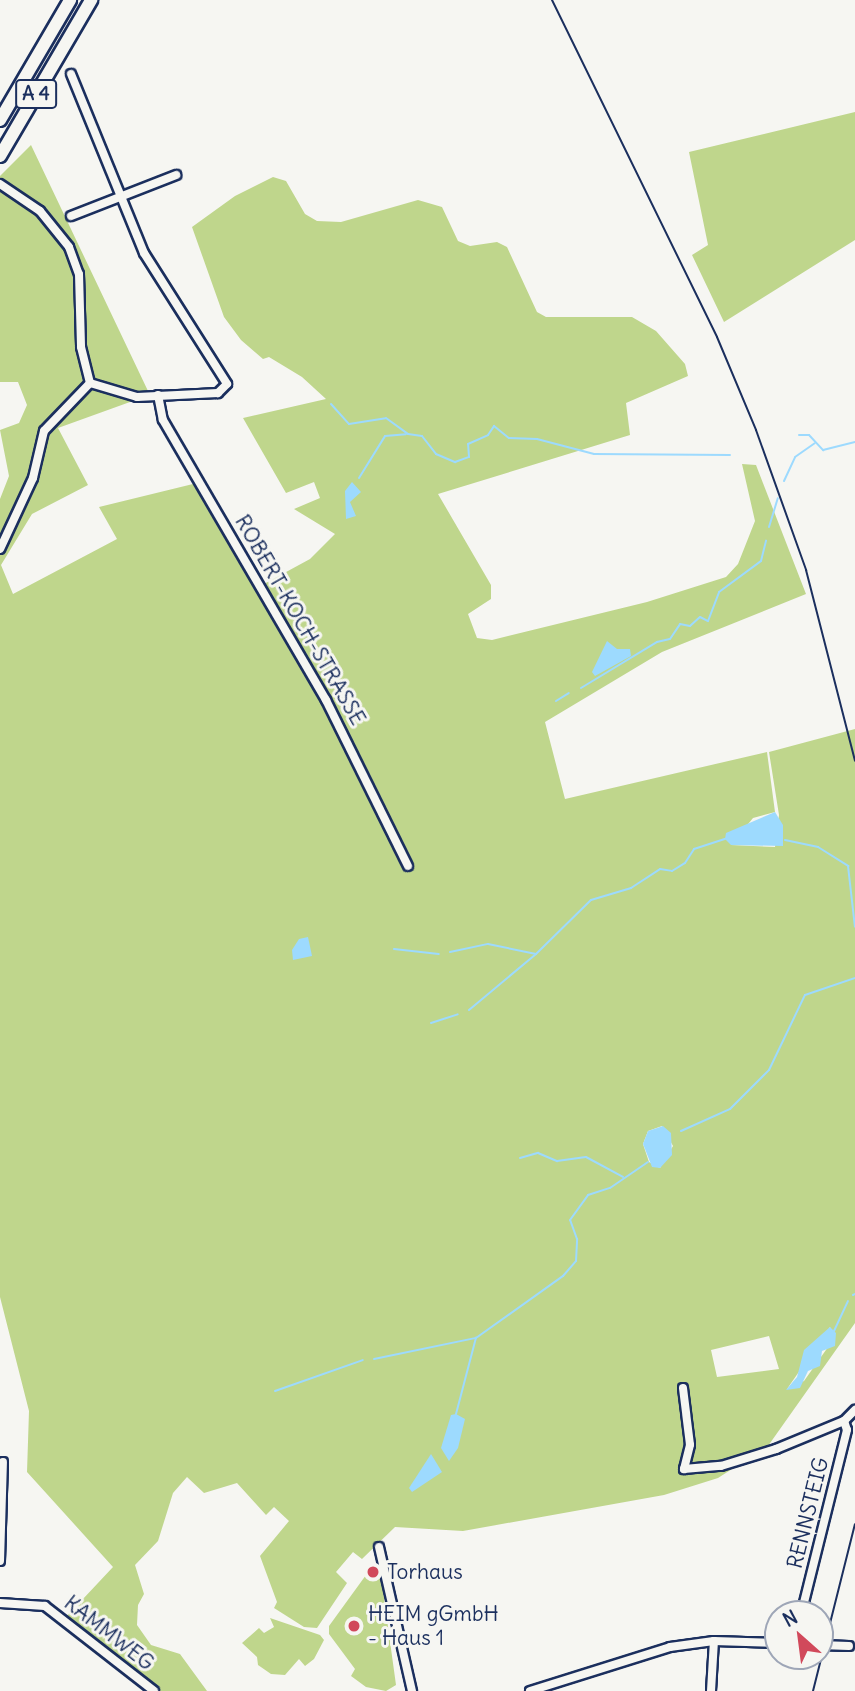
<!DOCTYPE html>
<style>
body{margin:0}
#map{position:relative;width:855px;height:1691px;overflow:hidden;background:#f6f6f2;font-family:Delius,sans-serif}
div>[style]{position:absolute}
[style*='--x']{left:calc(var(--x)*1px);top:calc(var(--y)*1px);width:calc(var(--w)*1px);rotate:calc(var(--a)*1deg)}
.green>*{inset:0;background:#bfd68c}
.water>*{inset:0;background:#9ddafe}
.stream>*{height:2px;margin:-1px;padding:0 1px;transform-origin:1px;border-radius:1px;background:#9ddafe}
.roads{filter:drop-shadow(2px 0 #1b2f5e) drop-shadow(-2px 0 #1b2f5e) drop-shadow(0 2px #1b2f5e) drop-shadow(0 -2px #1b2f5e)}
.minor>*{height:8px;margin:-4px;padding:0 4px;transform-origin:4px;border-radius:4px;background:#f6f6f2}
.highway>*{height:12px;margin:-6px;padding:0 6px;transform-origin:6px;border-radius:6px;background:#f6f6f2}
.rail>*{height:2px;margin:-1px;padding:0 1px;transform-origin:1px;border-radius:1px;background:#1b2f5e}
.bridges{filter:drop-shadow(2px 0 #1b2f5e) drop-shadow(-2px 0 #1b2f5e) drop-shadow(0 2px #1b2f5e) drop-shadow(0 -2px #1b2f5e)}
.minor-bridge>*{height:8px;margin:-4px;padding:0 4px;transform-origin:4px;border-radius:4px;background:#f6f6f2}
.dots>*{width:19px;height:19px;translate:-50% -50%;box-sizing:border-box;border:4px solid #f6f6f2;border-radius:50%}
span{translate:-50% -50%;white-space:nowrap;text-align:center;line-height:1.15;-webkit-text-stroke:6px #f6f6f2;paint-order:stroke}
.shield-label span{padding:2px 5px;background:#f6f6f2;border:2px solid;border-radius:5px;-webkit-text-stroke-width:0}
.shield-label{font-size:19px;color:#1b2f5e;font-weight:700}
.street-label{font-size:21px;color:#1b2f5e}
.poi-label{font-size:21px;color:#1b2f5e}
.left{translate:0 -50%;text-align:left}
.north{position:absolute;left:764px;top:1600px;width:70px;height:70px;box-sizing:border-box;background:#f6f6f2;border:2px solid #9ea6b7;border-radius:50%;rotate:332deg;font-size:19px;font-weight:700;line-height:28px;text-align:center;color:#1b2f5e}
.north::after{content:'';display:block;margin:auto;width:24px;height:32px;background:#d1495b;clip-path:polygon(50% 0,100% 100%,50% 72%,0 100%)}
</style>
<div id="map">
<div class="green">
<i style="clip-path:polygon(855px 112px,855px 240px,724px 322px,692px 255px,708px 245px,689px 152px)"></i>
<i style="clip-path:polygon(evenodd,31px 145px,148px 391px,130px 402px,58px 428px,88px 485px,32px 514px,1px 565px,13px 594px,117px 539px,99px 507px,193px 484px,264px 584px,310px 559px,335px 534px,294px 509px,320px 498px,314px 482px,286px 493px,243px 418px,326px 399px,302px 377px,269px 357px,263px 359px,241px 340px,224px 317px,192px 227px,235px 196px,273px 177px,286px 181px,305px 214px,317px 221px,341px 222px,418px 200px,442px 207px,458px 241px,470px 246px,497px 242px,507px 247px,537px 312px,546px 317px,632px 317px,656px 331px,685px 364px,688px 376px,626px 403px,630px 435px,438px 494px,491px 585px,491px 599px,468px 614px,477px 638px,492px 640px,647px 602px,726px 577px,738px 564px,755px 521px,742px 464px,756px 465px,806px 594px,662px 652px,545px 722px,565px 799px,767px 752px,775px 812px,753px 818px,731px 845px,775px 847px,779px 815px,769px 752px,855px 729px,855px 1323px,768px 1446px,718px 1478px,664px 1495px,463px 1531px,395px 1527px,362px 1559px,353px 1552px,336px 1572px,347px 1583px,317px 1628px,304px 1627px,274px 1608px,277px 1602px,260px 1556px,289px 1521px,274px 1507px,266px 1515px,237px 1483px,204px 1493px,187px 1477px,173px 1493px,158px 1541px,135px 1565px,144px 1594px,138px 1605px,137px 1625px,151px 1645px,180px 1654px,207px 1691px,160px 1691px,67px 1616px,113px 1567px,27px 1472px,29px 1411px,0 1297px,0 499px,9px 476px,0 430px,19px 423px,27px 405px,18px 382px,0 382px,0 176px,31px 145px,662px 1126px,673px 1146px,660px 1168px,649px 1162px,643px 1144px,648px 1131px,662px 1126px,31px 145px,830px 1327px,833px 1340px,804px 1381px,787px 1389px,830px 1327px,31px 145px,769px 1336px,779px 1369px,717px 1377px,711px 1350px,769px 1336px)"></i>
<i style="clip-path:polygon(366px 1575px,377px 1580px,381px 1576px,396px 1685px,386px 1691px,366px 1687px,351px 1676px,355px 1669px,329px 1634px,329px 1626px)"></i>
<i style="clip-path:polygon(270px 1618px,320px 1635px,324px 1640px,314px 1659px,305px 1666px,299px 1659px,285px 1675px,271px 1674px,258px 1665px,257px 1657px,242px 1643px,259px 1628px,264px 1633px,274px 1627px)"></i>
</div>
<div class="water">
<i style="clip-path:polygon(352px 482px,361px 492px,350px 502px,356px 516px,346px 519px,345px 491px)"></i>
<i style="clip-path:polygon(607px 641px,617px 649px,630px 649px,631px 656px,595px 676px,592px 672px)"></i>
<i style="clip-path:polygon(775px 812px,783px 825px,783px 846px,731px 845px,725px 839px,726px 833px)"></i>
<i style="clip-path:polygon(308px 937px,312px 956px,293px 960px,292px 950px,299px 939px)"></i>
<i style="clip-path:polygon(663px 1126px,671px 1133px,672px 1155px,660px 1168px,652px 1167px,643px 1144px,648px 1131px)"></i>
<i style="clip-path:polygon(830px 1327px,836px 1333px,835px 1346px,822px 1351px,820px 1366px,808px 1371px,800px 1388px,786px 1390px,797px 1377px,804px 1350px)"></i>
<i style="clip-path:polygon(456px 1414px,465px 1419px,458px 1448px,449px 1461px,441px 1448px,451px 1415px)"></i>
<i style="clip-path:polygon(431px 1454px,442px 1472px,412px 1492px,409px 1488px)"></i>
</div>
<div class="stream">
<i style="--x:331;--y:404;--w:27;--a:48"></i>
<i style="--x:349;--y:424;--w:37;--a:-9"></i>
<i style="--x:386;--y:418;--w:27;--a:36"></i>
<i style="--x:408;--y:434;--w:14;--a:8"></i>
<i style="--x:422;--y:436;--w:23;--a:52"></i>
<i style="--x:436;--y:454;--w:21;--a:23"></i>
<i style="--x:455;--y:462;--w:15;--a:-20"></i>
<i style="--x:469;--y:457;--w:13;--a:-94"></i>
<i style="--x:468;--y:444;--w:22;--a:-24"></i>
<i style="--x:488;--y:435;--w:11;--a:-56"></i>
<i style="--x:494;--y:426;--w:19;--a:39"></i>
<i style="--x:509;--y:438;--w:28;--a:2"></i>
<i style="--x:537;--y:439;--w:59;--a:14.7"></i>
<i style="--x:594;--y:454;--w:136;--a:0.4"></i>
<i style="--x:799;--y:435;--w:10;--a:0"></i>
<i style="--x:809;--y:435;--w:21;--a:47"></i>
<i style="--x:823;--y:450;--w:33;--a:-14"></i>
<i style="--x:359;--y:478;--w:49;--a:-58.2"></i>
<i style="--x:385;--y:436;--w:21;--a:-5"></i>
<i style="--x:784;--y:481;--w:26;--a:-65"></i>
<i style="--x:795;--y:457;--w:24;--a:-35"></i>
<i style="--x:769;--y:527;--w:30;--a:-73"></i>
<i style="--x:581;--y:688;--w:89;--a:-31.2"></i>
<i style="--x:657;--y:642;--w:13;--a:-13"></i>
<i style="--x:670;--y:639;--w:18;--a:-56"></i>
<i style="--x:680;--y:624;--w:10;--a:11"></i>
<i style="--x:690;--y:626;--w:13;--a:-42"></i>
<i style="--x:700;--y:617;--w:9;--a:27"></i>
<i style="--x:708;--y:621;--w:31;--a:-69"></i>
<i style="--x:719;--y:592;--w:52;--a:-36.4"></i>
<i style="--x:761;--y:561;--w:21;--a:-76"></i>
<i style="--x:556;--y:701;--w:15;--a:-32"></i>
<i style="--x:785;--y:840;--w:34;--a:12"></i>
<i style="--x:818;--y:847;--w:36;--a:32"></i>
<i style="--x:848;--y:866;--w:61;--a:83.5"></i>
<i style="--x:394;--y:949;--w:45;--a:6.3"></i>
<i style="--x:450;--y:952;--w:39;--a:-12"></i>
<i style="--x:488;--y:944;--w:49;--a:11.8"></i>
<i style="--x:536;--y:954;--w:77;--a:-44.5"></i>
<i style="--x:591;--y:900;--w:42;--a:-16.7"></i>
<i style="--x:631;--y:888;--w:35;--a:-33"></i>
<i style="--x:660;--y:869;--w:12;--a:9"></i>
<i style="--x:672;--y:871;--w:15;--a:-32"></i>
<i style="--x:685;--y:863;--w:17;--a:-57"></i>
<i style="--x:694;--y:849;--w:33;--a:-18"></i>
<i style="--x:469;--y:1010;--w:87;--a:-39.9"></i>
<i style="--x:431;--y:1023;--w:28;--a:-18"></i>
<i style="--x:681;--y:1131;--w:54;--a:-24.2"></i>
<i style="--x:730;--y:1109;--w:55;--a:-45"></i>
<i style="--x:769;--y:1070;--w:83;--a:-64.4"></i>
<i style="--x:805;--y:995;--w:53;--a:-18.8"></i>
<i style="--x:520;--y:1158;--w:19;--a:-16"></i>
<i style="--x:538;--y:1153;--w:21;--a:23"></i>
<i style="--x:557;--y:1161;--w:29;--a:-8"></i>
<i style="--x:586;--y:1157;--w:42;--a:28.4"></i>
<i style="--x:853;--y:1295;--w:2;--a:-27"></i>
<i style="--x:834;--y:1331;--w:33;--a:-65"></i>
<i style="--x:374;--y:1359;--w:103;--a:-11.7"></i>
<i style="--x:275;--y:1391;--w:93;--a:-19.4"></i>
<i style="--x:456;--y:1414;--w:79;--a:-75.3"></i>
<i style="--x:476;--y:1338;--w:107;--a:-35.5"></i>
<i style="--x:563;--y:1276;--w:20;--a:-49"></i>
<i style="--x:576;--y:1261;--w:22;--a:-87"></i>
<i style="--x:577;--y:1239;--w:20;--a:-110"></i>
<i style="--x:570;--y:1220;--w:31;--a:-54"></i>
<i style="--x:588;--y:1195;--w:23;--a:-18"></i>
<i style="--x:610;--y:1188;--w:46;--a:-34.4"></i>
</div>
<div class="roads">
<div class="minor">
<i style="--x:71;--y:74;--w:193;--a:67.8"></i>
<i style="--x:144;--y:253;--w:155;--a:57.6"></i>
<i style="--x:227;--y:384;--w:13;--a:135"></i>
<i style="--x:218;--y:393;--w:81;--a:177.2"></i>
<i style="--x:137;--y:397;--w:49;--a:-163.4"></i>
<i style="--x:0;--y:184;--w:48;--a:34"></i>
<i style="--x:40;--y:211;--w:46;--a:51.1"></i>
<i style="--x:69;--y:247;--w:29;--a:70"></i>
<i style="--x:79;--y:274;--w:73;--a:88.4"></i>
<i style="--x:81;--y:347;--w:37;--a:76"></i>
<i style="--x:90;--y:383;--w:66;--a:133.8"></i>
<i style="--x:44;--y:431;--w:48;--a:103.2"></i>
<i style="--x:33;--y:478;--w:78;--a:114.9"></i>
<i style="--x:71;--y:216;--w:113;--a:-21.3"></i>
<i style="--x:158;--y:395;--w:25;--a:79"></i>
<i style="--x:163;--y:420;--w:324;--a:59.8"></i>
<i style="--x:326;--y:700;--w:185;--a:63.7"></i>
<i style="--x:683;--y:1388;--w:57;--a:83"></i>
<i style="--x:690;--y:1445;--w:25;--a:104"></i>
<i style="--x:684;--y:1469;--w:37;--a:-5"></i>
<i style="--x:721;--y:1466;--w:58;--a:-17.2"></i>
<i style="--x:776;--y:1449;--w:74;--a:-22.4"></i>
<i style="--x:844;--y:1421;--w:9;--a:72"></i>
<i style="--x:847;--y:1430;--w:190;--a:104"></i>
<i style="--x:844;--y:1421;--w:16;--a:-45"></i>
<i style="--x:379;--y:1547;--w:148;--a:77.1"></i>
<i style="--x:0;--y:1561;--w:99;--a:-88.3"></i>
<i style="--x:0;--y:1603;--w:45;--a:3.8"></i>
<i style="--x:45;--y:1606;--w:138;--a:37.9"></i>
<i style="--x:530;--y:1691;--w:147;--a:-17.4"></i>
<i style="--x:670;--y:1647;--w:44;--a:-7.8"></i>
<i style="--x:714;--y:1641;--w:64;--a:1.8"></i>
<i style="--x:711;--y:1691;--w:50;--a:-86.6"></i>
</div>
<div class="highway">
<i style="--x:0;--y:120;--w:139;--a:-59.7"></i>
<i style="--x:0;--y:156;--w:181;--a:-59.7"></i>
</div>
</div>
<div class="rail">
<i style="--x:552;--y:0;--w:375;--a:63.9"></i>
<i style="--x:717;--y:337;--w:101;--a:67.2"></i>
<i style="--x:756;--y:430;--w:149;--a:70.3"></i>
<i style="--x:806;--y:570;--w:197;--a:75.6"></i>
<i style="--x:813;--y:1691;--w:172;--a:-75.9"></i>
</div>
<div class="bridges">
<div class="minor-bridge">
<i style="--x:820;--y:1645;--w:29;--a:2"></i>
</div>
</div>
<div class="dots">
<i style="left:373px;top:1572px;background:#d1495b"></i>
<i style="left:354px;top:1626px;background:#d1495b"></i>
</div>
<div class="shield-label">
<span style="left:36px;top:94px">A 4</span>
</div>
<div class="street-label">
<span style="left:300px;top:620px;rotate:60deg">ROBERT-KOCH-STRASSE</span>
<span style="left:808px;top:1513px;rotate:-76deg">RENNSTEIG</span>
<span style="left:109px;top:1633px;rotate:38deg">KAMMWEG</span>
</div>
<div class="poi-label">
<span class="left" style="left:387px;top:1572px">Torhaus</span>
<span class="left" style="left:368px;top:1626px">HEIM gGmbH<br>- Haus 1</span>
</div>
<div class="north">N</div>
</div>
